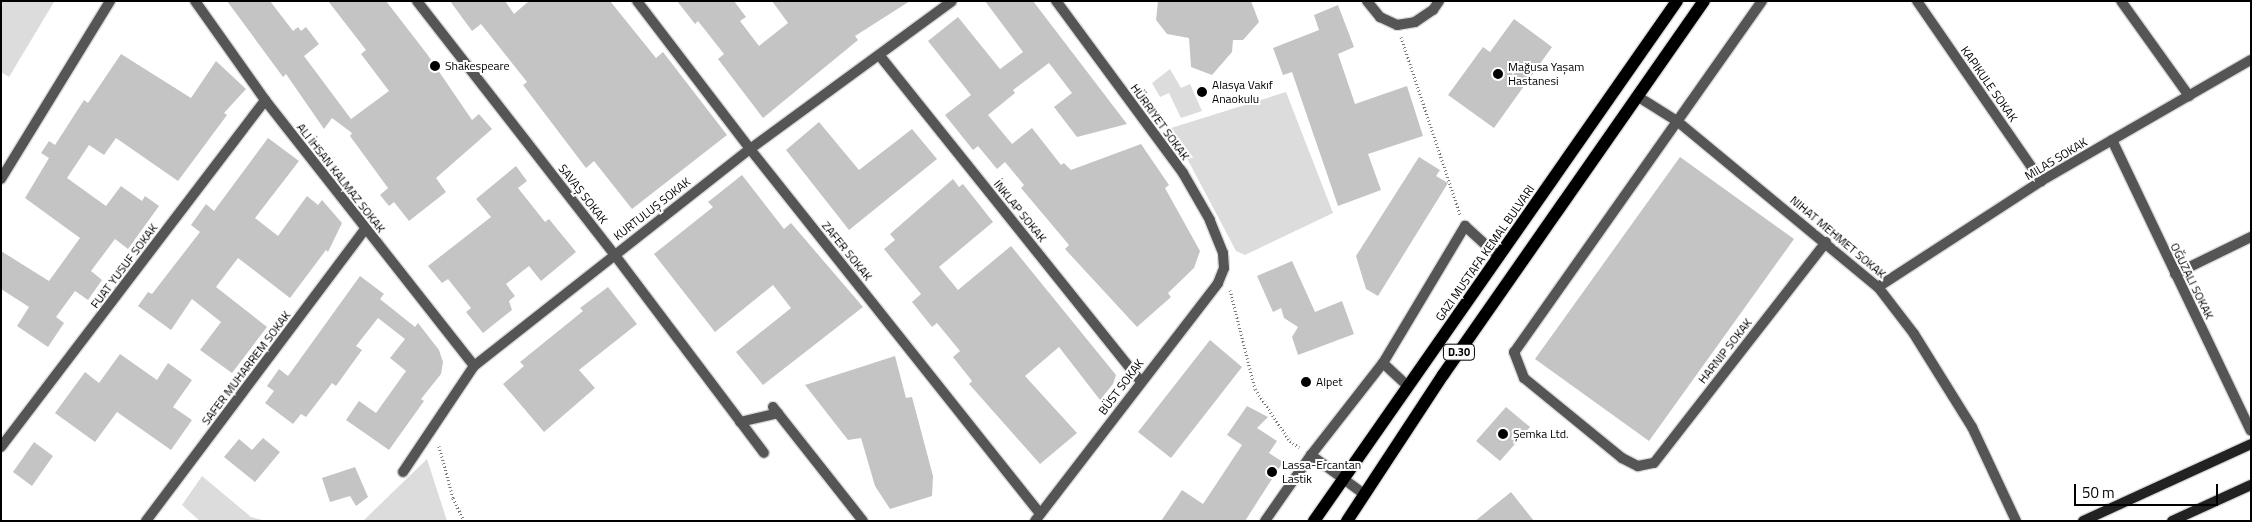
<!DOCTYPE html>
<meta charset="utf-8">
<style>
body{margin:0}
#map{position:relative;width:2252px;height:522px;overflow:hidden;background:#fff;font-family:"Titillium Web",sans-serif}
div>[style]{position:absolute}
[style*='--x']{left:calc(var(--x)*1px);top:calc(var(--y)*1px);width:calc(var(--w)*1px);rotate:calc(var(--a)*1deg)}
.green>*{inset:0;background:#dcdcdc}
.building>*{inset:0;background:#c4c4c4}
.path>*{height:3px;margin-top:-1.5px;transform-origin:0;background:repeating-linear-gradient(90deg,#777 0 1px,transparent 0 3.5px)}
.roads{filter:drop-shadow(1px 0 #dbdbdb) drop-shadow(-1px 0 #dbdbdb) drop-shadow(0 1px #dbdbdb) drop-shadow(0 -1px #dbdbdb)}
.service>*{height:10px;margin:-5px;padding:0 5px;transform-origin:5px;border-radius:5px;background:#555}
.minor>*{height:10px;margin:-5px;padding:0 5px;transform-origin:5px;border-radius:5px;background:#555}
.secondary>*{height:10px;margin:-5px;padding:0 5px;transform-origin:5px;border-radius:5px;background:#222}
.primary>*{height:12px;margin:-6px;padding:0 6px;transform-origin:6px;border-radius:6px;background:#000}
.dots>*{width:14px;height:14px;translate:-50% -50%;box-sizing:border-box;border:2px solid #fff;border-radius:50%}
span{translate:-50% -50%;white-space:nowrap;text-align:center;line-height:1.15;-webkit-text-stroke:4px #fff;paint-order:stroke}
.shield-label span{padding:1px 4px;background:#fff;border:1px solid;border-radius:4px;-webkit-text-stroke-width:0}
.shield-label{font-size:11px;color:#000;font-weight:700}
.poi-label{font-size:12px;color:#000}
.left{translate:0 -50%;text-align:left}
.street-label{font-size:12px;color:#000}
.frame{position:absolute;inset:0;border:2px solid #000;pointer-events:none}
.scale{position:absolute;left:2074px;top:484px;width:144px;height:22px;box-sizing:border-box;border:2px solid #000;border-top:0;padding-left:6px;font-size:15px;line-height:18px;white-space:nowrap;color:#000;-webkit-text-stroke:4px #fff;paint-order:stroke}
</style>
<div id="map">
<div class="green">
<i style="clip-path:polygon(1px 1px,54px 2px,9px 77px,1px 72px)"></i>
<i style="clip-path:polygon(1170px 69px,1181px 88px,1190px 84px,1202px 111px,1181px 118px,1169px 93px,1160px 97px,1152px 83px)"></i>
<i style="clip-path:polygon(1286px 92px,1333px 213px,1245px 255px,1236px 251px,1171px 128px)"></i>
<i style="clip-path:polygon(427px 459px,447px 521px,363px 521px)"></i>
<i style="clip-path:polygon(202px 476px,251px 517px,266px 521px,200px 521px,182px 505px)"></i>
</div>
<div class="building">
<i style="clip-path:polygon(227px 1px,270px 1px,293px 31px,298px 27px,301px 31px,306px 27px,319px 44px,304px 56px,351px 119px,389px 91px,361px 54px,366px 50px,328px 1px,386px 1px,427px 54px,472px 120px,479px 114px,492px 129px,436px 178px,446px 192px,409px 221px,394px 202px,389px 206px,380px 195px,388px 188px,350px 136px,352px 133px,332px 118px,324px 129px,286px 74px,283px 77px)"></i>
<i style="clip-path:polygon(450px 1px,505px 1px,514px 14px,529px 1px,610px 1px,656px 58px,663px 52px,727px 135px,632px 209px,594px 161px,586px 168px,523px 85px,527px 82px,481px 24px,472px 31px)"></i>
<i style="clip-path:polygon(677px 1px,734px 1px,746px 17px,740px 21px,759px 46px,788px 23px,772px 1px,910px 1px,855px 36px,858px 40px,763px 118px,718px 59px,724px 54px,698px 21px,695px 24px)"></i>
<i style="clip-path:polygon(985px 1px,1033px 1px,1127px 124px,1077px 137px,1054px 107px,1072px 93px,1049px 63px,1013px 90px,1015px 93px,988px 115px,1012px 144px,1032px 128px,1061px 165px,1064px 163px,1071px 170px,1141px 144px,1169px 185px,1165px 188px,1200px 251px,1194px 268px,1168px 293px,1171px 297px,1137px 327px,1065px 249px,1069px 245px,1021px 188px,1024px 185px,1005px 162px,997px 169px,978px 146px,973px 150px,945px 115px,971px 95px,928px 41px,958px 17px,1000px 69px,1023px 52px)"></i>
<i style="clip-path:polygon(1158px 1px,1251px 1px,1259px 22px,1243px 40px,1233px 40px,1232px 52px,1212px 75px,1191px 67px,1189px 38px,1167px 34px,1156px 20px)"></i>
<i style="clip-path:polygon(1338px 5px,1354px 47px,1338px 54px,1355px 104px,1407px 86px,1423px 136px,1368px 154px,1381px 190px,1338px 206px,1292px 72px,1283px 75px,1273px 48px,1319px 30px,1314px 15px)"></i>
<i style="clip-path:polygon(1514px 19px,1552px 47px,1494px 128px,1448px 95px,1483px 47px,1490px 52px)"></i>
<i style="clip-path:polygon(121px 54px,191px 98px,216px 61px,246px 89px,224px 113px,227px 115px,178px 181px,116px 138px,104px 155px,89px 145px,67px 178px,106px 206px,121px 186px,142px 201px,145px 196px,159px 206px,128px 249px,115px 239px,91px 271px,102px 280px,88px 300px,75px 291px,56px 317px,64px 323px,48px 347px,17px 326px,29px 307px,1px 289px,1px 251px,49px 281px,80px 238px,25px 198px,49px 158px,41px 153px,49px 141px,55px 145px,84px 100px,88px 103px)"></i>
<i style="clip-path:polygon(819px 122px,859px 170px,912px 129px,937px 159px,849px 230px,786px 150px)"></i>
<i style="clip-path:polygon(268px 138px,299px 161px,255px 218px,278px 236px,307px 196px,318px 205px,322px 200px,342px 223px,328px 252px,326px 250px,290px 298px,238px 258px,216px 287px,267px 327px,232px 373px,200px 350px,221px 322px,192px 299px,171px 330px,138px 306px,148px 292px,152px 294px,200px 232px,191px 225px,206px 204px,214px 211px)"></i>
<i style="clip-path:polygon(1419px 157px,1440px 170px,1436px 176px,1448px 183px,1378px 296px,1366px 289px,1356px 256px)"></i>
<i style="clip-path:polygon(1680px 157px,1794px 239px,1649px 441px,1535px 359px)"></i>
<i style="clip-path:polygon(516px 166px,527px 181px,518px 188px,545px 222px,549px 219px,576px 252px,541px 281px,529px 266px,506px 284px,515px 296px,509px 301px,512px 310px,483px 333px,466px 312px,471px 308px,448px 279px,442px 283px,428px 266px,491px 217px,476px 199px)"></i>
<i style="clip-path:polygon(742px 175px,784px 229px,791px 223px,863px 307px,763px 385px,736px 352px,791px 308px,773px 285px,715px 332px,654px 254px,713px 207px,708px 202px)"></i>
<i style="clip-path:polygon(953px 179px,959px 187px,963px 184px,993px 222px,939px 267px,958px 290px,1011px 246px,1116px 375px,1113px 384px,1100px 400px,1059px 347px,1025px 376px,1077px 433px,1040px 464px,969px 384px,972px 381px,953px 357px,960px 351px,937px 323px,932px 327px,912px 302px,921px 294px,884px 249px,895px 240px,890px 234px)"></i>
<i style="clip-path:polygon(1292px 261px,1315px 312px,1342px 301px,1354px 334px,1298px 355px,1292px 337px,1298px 327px,1284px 318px,1281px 308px,1273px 312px,1257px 276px)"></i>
<i style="clip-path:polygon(360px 276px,384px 294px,380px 299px,415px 327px,418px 323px,439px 350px,443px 362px,441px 374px,421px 399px,424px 401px,389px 450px,346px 420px,359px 401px,376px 413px,406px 371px,390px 358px,405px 339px,378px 318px,356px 346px,362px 350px,336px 386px,332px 383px,306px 417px,301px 414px,293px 424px,265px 403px,274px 391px,267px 386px,279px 369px,288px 376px)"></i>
<i style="clip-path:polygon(608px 287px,637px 324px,579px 370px,595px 388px,544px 432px,503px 384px,524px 366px,520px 362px,583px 311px,580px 308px)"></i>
<i style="clip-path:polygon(1210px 340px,1242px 367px,1171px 458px,1138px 432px)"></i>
<i style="clip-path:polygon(120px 354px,157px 380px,168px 363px,192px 380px,173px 407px,192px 420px,171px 450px,117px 412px,95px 442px,55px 413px,85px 372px,99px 383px)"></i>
<i style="clip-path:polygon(895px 356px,906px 398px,912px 397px,933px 476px,932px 496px,890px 509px,875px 486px,861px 438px,848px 440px,805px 385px)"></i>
<i style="clip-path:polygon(1247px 406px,1268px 417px,1257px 428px,1277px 441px,1269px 453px,1283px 462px,1245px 521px,1161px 521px,1182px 490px,1203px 504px,1242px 445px,1227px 435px)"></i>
<i style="clip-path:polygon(1506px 407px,1530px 427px,1500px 461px,1476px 441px)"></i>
<i style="clip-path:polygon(263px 438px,280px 452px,255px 482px,224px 457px,239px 439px,252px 450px)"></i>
<i style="clip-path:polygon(34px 442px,53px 456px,32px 486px,13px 472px)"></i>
<i style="clip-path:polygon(355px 467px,368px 497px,356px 506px,350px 496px,330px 502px,322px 478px)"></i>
<i style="clip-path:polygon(1511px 492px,1534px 521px,1475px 521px)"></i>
</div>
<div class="path">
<i style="--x:1401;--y:37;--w:187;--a:71.6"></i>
<i style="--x:1230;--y:290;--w:102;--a:75.8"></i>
<i style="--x:1255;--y:389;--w:63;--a:56.1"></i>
<i style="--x:1290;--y:441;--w:11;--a:34"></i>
<i style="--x:439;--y:446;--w:54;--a:74.9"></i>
<i style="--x:453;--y:498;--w:25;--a:64"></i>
</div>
<div class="roads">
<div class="service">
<i style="--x:1383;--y:363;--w:34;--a:43"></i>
<i style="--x:1364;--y:494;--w:66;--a:-143.7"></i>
<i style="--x:1311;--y:455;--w:117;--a:-52"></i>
<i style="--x:1383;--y:363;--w:160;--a:-59.1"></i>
<i style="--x:1465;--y:226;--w:46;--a:42.4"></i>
<i style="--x:1265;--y:521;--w:80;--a:-55.1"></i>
</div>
<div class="minor">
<i style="--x:195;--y:1;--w:121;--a:54.7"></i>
<i style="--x:265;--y:100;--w:338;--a:51.8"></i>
<i style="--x:417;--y:1;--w:321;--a:52.1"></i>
<i style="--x:614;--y:254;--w:249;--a:53"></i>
<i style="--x:637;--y:1;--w:186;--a:52.6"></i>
<i style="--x:750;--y:149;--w:466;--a:51.5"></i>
<i style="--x:1367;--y:1;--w:21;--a:51"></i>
<i style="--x:1380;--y:17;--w:19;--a:25"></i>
<i style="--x:1397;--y:25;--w:18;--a:-9"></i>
<i style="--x:1415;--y:22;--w:22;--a:-34"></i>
<i style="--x:1433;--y:10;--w:11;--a:-56"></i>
<i style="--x:1762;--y:1;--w:430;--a:125.2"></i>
<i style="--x:1514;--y:352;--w:28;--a:69"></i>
<i style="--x:1524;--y:378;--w:127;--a:39.2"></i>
<i style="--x:1622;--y:458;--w:18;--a:27"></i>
<i style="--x:1638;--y:466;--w:16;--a:-11"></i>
<i style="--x:1654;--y:463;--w:280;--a:-52.1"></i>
<i style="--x:1917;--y:1;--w:219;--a:55.4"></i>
<i style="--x:2121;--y:1;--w:117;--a:54.4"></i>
<i style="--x:880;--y:56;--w:418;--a:51.3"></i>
<i style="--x:1637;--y:96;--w:47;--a:32"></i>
<i style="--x:1677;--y:121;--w:261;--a:39.6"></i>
<i style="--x:1878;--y:287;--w:59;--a:52.5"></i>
<i style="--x:1914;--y:334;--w:110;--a:58.1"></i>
<i style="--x:1972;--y:427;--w:104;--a:64.9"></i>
<i style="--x:2112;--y:140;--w:322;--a:64.5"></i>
<i style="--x:1;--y:179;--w:209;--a:-58.5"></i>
<i style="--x:2175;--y:274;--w:85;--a:-26"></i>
<i style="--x:1878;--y:287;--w:194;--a:-33"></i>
<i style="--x:2041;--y:181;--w:242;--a:-30"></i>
<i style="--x:773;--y:407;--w:145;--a:51.7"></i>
<i style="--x:740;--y:422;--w:39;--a:-13"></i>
<i style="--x:1;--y:447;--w:436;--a:-52.7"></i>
<i style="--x:403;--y:472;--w:128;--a:-56.2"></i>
<i style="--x:474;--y:366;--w:351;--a:-38.2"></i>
<i style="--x:750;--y:149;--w:250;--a:-36.2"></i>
<i style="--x:146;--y:521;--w:365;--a:-53.1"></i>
<i style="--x:1035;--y:521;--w:300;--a:-52.4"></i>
<i style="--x:1218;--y:283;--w:16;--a:-68"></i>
<i style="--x:1224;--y:268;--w:15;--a:-94"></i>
<i style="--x:1223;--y:253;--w:35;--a:-112"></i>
<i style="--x:1210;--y:220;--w:54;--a:-119.9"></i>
<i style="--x:1183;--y:173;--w:214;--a:-126.4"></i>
</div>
<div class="secondary">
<i style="--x:2083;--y:521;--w:185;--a:-24.6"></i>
<i style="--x:2172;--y:521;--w:87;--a:-24.5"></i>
</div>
<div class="primary">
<i style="--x:1314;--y:521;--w:634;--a:-55.08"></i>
<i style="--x:1347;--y:521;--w:175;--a:-56.7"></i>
<i style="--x:1443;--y:375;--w:456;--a:-55.1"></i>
</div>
</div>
<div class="dots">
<i style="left:435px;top:66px;background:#000"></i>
<i style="left:1498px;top:74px;background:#000"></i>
<i style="left:1202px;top:92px;background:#000"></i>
<i style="left:1306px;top:382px;background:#000"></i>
<i style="left:1503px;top:434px;background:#000"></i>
<i style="left:1272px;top:472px;background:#000"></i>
</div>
<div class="shield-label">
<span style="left:1459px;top:352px">D.30</span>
</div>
<div class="poi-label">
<span class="left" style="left:445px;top:66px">Shakespeare</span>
<span class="left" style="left:1508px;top:74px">Mağusa Yaşam<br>Hastanesi</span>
<span class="left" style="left:1212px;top:92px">Alasya Vakıf<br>Anaokulu</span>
<span class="left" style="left:1316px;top:382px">Alpet</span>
<span class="left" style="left:1513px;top:434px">Şemka Ltd.</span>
<span class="left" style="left:1282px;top:472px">Lassa-Ercantan<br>Lastik</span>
</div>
<div class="street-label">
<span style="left:1989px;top:84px;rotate:55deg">KAPIKULE SOKAK</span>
<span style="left:1160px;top:122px;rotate:54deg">HÜRRIYET SOKAK</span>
<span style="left:2056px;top:159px;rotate:-31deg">MILAS SOKAK</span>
<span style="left:341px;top:178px;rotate:52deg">ALI İHSAN KALMAZ SOKAK</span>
<span style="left:583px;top:194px;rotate:52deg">SAVAŞ SOKAK</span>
<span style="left:652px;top:209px;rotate:-38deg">KURTULUŞ SOKAK</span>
<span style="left:1020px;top:211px;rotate:51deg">İNKLAP SOKAK</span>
<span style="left:1838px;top:237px;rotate:40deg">NIHAT MEHMET SOKAK</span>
<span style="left:847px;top:251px;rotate:51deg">ZAFER SOKAK</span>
<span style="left:1485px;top:253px;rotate:-55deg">GAZI MUSTAFA KEMAL BULVARI</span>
<span style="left:124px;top:266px;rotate:-53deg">FUAT YUSUF SOKAK</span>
<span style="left:2192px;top:281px;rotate:64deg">OĞUZALI SOKAK</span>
<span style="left:1725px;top:351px;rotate:-52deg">HARNIP SOKAK</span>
<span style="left:246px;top:368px;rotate:-53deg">SAFER MUHARREM SOKAK</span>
<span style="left:1121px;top:387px;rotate:-53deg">BÜST SOKAK</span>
</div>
<div class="frame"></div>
<div class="scale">50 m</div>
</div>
